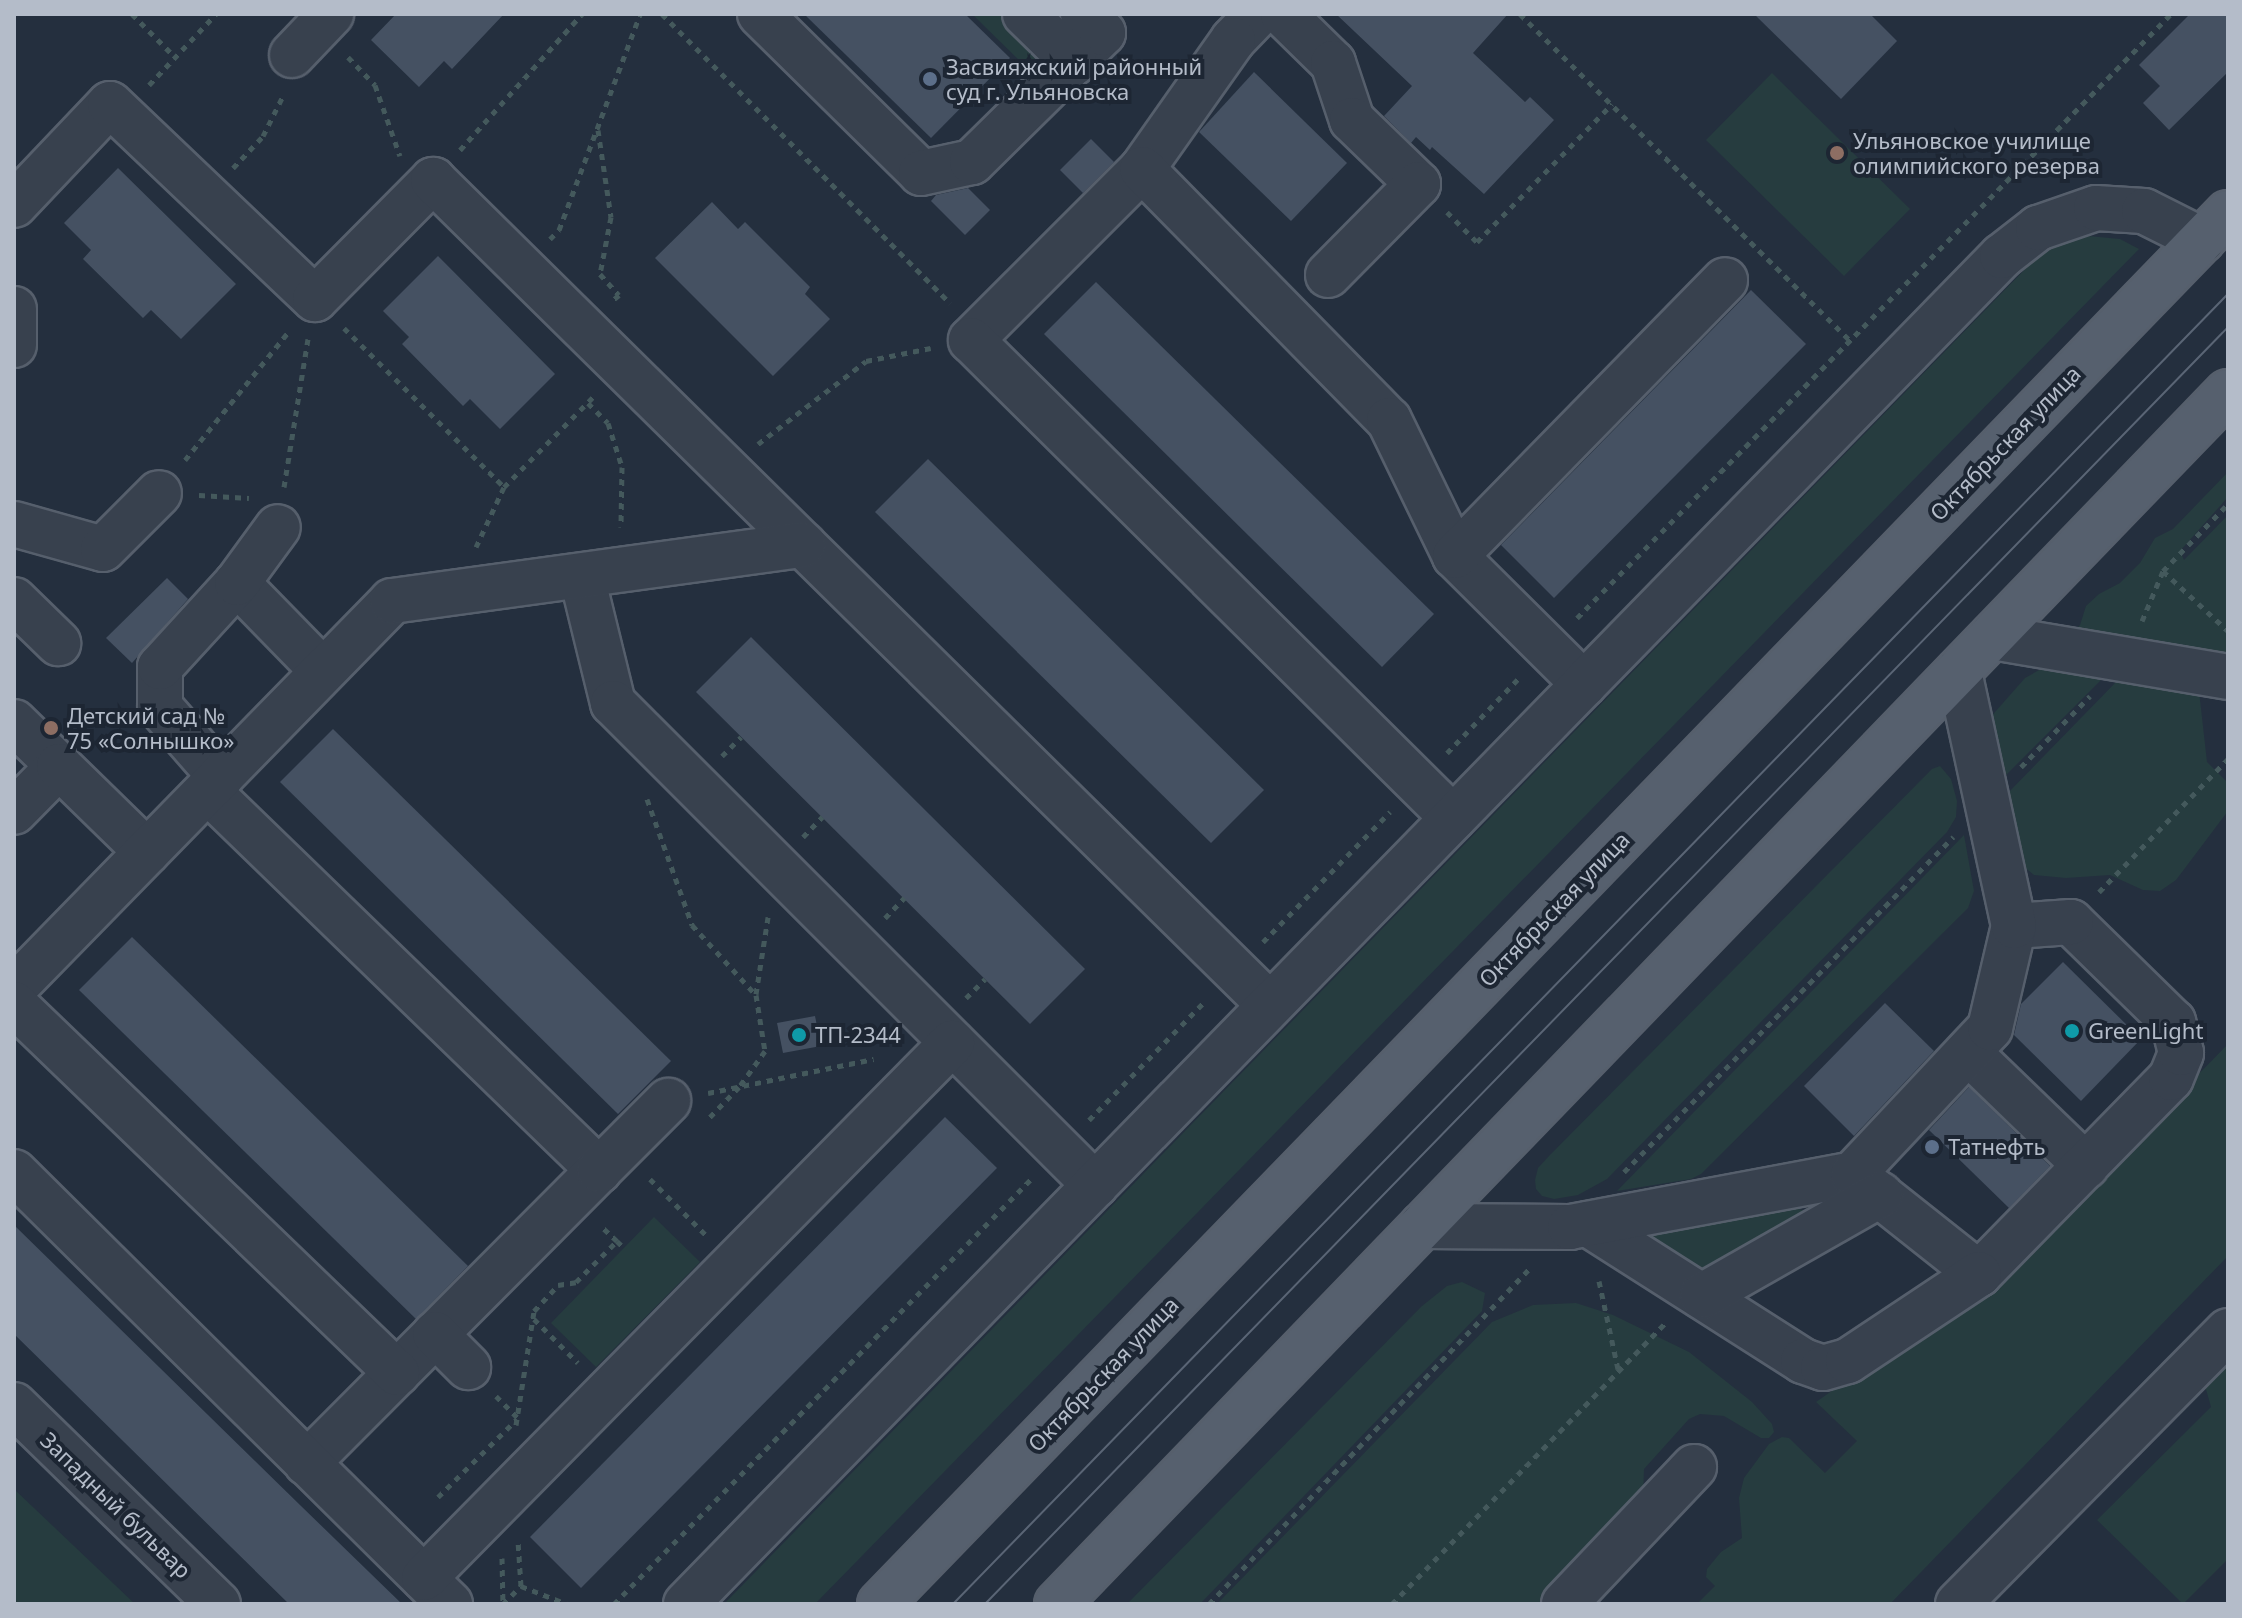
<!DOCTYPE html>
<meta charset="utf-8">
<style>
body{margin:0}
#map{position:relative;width:2242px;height:1618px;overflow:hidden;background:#242f3e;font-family:"Noto Sans",sans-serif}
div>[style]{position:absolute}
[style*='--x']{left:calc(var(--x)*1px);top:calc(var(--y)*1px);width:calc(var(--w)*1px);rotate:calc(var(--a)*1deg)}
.green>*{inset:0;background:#263c3f}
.building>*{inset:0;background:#455162}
.path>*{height:5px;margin-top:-2.5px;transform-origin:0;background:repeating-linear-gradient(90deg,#44595c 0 6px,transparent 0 12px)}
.roads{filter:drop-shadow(2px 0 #565f6c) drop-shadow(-2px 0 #565f6c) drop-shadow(0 2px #565f6c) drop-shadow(0 -2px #565f6c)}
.minor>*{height:44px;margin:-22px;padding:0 22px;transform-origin:22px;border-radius:22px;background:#38414e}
.major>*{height:44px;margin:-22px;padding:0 22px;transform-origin:22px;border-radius:22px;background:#56606e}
.tram>*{height:2px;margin:-1px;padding:0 1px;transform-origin:1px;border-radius:1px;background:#5a6575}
.dots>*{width:22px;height:22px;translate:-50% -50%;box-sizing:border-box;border:4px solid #1d2633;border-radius:50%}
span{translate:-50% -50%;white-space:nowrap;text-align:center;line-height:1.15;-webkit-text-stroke:8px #1d2633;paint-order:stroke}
.poi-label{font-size:22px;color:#b4bcc9}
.left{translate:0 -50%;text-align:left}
.street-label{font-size:22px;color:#b4bcc9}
.frame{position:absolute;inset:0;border:16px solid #b4bcc9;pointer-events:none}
</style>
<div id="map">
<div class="green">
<i style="clip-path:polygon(972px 14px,1009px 14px,1036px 43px,1043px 69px,1038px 79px)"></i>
<i style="clip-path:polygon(1772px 73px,1910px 209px,1844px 276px,1706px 140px)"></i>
<i style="clip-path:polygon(2078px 235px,2120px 239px,2139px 249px,815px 1604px,724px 1604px,2036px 258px,2058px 241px)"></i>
<i style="clip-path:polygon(2228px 472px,2228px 497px,2180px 551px,2184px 560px,2228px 515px,2228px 661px,2070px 635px,2080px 625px,2086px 606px,2099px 594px,2120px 583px,2140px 563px,2155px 538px,2173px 529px)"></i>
<i style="clip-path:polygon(2048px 665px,2107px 674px,2001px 780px,1988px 720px,2025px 678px)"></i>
<i style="clip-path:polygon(2129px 674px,2199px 691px,2207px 762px,2228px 783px,2228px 811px,2176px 880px,2160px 891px,2143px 890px,2110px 875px,2066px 878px,2034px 875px,2023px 866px,2006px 795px,2115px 683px)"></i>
<i style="clip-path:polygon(1940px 766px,1951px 779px,1957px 801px,1956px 817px,1947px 832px,1607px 1179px,1578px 1195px,1554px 1199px,1542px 1196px,1536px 1189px,1535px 1180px,1538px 1168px,1549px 1156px,1932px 769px)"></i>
<i style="clip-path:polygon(1964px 835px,1974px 891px,1968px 908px,1701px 1174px,1691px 1179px,1617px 1191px)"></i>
<i style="clip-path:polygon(2228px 1044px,2228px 1256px,1890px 1604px,1697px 1604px,1715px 1586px,1706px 1577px,1707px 1569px,1721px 1552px,1742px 1538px,1739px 1498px,1744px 1478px,1769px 1444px,1782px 1437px,1789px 1438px,1825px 1473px,1857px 1441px,1816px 1402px,2014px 1263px)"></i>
<i style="clip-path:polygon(1796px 1208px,1811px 1213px,1703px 1275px,1641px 1234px)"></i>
<i style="clip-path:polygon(654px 1217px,700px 1262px,596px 1367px,551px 1323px)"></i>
<i style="clip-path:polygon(1462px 1282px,1485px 1293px,1482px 1311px,1200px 1604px,1127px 1604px,1422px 1306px,1447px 1286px)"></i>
<i style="clip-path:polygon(1576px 1303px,1613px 1315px,1689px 1352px,1752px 1402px,1772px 1424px,1774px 1432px,1769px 1438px,1761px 1438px,1724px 1416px,1700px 1414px,1689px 1419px,1644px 1469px,1643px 1496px,1553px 1604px,1217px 1604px,1492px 1322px,1533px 1305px)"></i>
<i style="clip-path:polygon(2228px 1357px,2228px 1559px,2183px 1604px,2097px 1520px,2211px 1407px,2204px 1382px)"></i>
<i style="clip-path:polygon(14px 1489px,135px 1604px,14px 1604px)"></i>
</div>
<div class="building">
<i style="clip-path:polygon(396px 14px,504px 14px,452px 69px,444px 61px,419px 87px,371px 40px)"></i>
<i style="clip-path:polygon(804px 14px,965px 14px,1010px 58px,931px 138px)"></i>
<i style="clip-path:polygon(1336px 14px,1508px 14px,1473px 53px,1525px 102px,1530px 97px,1554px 120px,1484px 194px,1432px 147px,1430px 150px,1416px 137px,1411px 143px,1384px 116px,1412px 86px)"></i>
<i style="clip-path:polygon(1754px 14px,1870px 14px,1897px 41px,1841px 99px)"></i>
<i style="clip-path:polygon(2190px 14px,2228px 14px,2228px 72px,2169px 130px,2143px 103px,2160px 86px,2139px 65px)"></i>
<i style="clip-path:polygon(1254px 72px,1347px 163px,1291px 221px,1199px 132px)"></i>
<i style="clip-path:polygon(1091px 139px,1114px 162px,1083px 193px,1060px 170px)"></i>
<i style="clip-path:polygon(118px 168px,236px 284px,181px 339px,151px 310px,143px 318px,83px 259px,91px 250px,64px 223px)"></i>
<i style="clip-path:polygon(968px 188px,990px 210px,965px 235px,931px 201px,936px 195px)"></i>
<i style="clip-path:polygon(712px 202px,738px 229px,745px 222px,810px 287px,805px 294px,830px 319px,773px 376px,655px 258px)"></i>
<i style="clip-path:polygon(438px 256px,555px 374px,500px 429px,470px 399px,463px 406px,402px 344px,409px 337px,383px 311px)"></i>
<i style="clip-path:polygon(1096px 282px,1434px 614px,1382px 667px,1044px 334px)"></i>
<i style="clip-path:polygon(1751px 290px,1806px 344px,1554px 598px,1501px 545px)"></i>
<i style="clip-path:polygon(928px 459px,1264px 790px,1211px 843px,875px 512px)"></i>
<i style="clip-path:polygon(167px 578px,188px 599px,132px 663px,106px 638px)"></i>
<i style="clip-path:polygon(751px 637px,1085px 969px,1030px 1024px,696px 692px)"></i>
<i style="clip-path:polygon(333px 729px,671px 1061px,618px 1114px,280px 782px)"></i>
<i style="clip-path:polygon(132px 937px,468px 1266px,416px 1319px,79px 990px)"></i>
<i style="clip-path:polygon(2063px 962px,2141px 1039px,2081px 1101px,2014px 1035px,2021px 1004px)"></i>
<i style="clip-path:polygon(1885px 1003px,1934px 1051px,1854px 1136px,1804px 1086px)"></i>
<i style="clip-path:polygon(815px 1016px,821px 1046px,783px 1053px,777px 1023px)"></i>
<i style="clip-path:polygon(1969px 1087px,2050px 1166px,2009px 1208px,1929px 1130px)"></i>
<i style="clip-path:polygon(945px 1117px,997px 1168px,581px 1588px,530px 1537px)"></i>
<i style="clip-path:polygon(14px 1225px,300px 1505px,402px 1604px,289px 1604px,14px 1334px)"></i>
</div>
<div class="path">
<i style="--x:132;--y:14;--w:61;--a:45"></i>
<i style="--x:662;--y:14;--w:408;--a:45.1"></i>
<i style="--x:1520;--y:14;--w:465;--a:44.7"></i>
<i style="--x:348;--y:57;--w:39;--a:46"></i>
<i style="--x:375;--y:85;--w:75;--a:70.6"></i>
<i style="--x:149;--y:85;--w:98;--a:-46.7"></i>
<i style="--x:598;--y:130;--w:88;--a:81.5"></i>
<i style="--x:611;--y:217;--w:58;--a:100.9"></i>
<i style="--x:600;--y:274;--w:28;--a:48"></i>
<i style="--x:619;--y:295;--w:8;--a:140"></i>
<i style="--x:460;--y:150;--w:183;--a:-48.1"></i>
<i style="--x:233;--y:168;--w:44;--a:-46.8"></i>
<i style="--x:263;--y:136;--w:47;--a:-63.4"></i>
<i style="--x:1447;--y:212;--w:42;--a:45"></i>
<i style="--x:1477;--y:242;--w:193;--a:-45.6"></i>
<i style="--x:550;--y:239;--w:13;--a:-45"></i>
<i style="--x:559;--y:230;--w:231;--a:-69.4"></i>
<i style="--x:344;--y:328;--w:226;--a:44.8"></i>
<i style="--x:588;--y:403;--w:28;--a:45"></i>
<i style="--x:608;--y:423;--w:46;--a:72.3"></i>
<i style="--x:622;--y:467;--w:60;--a:91"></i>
<i style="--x:758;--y:444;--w:136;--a:-37.5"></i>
<i style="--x:866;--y:361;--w:66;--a:-11.3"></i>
<i style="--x:185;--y:460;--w:166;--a:-51.1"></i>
<i style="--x:284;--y:487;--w:150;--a:-80.8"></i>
<i style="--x:199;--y:495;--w:50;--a:3.4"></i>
<i style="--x:476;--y:547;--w:66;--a:-65"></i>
<i style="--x:504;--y:487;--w:128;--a:-45.3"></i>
<i style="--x:2163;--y:571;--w:88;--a:42.7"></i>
<i style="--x:1577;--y:618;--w:847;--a:-45.48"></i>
<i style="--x:2142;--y:621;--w:54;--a:-67.2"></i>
<i style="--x:2163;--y:571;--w:93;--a:-45.9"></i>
<i style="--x:1447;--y:753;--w:105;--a:-46.2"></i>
<i style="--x:722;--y:756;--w:27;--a:-45"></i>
<i style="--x:2021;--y:767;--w:99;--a:-45.8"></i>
<i style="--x:647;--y:799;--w:134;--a:70.3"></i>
<i style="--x:692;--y:925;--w:95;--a:47.6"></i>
<i style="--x:756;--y:995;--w:57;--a:80.9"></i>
<i style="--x:765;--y:1051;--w:44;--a:125.8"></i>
<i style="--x:739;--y:1087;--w:47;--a:134.1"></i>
<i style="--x:803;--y:837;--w:28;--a:-46"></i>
<i style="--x:2099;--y:892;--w:185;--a:-45.9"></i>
<i style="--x:885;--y:918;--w:28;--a:-46"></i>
<i style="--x:1263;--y:942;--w:182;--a:-45.7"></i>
<i style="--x:756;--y:994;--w:78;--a:-81.1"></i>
<i style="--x:966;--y:998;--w:27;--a:-45"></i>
<i style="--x:708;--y:1093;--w:169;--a:-11.6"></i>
<i style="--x:1089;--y:1120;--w:166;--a:-45.7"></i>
<i style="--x:1624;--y:1172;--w:470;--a:-45.5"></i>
<i style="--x:650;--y:1179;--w:78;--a:45"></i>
<i style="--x:617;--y:1241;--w:10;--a:45"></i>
<i style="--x:1599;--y:1281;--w:90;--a:77.8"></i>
<i style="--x:534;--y:1319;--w:62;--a:45"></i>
<i style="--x:496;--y:1396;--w:30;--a:45"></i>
<i style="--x:516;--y:1425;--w:115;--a:-81"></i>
<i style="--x:534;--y:1311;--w:35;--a:-47"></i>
<i style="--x:558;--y:1285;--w:18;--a:-9"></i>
<i style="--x:576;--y:1282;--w:58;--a:-45"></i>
<i style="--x:617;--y:1241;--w:21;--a:-137"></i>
<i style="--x:438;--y:1497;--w:111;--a:-44.6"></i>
<i style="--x:502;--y:1558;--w:46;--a:88.8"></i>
<i style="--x:521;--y:1586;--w:49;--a:21.4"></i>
<i style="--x:503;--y:1604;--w:25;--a:-45"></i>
<i style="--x:521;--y:1586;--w:45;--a:-93.8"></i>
<i style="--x:614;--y:1604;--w:597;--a:-45.54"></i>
<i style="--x:1209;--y:1604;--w:465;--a:-46.3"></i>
<i style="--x:1392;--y:1604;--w:392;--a:-45.8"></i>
</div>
<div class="roads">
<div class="minor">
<i style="--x:760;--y:14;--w:226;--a:44.6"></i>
<i style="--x:921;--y:173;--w:52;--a:-12.2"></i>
<i style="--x:972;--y:162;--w:184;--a:-44.6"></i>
<i style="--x:1103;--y:33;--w:28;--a:-136"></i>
<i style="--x:1025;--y:14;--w:69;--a:44.4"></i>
<i style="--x:1258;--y:14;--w:36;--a:134"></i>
<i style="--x:1233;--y:40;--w:158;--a:125.2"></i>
<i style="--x:1142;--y:169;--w:242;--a:135"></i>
<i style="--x:971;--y:340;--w:679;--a:44.76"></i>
<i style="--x:1283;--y:14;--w:70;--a:44.4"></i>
<i style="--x:1333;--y:63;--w:60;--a:71.6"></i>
<i style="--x:1352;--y:120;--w:92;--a:44.1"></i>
<i style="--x:1418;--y:184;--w:128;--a:134.7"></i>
<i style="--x:292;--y:55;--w:57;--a:-46.4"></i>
<i style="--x:1142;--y:169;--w:352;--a:45.5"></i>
<i style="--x:1389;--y:420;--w:151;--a:64.1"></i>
<i style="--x:1455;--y:556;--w:182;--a:44.8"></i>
<i style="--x:14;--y:205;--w:139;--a:-46.5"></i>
<i style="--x:110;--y:104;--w:283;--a:43.6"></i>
<i style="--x:315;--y:299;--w:168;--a:-45.2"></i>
<i style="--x:433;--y:180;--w:1175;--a:44.59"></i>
<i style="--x:14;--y:309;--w:36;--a:90"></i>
<i style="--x:14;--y:524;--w:92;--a:15.7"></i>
<i style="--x:103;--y:549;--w:79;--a:-45"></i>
<i style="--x:1455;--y:556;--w:386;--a:-45.6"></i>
<i style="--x:582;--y:577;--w:130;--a:76.2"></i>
<i style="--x:613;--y:703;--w:682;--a:45"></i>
<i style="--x:237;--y:583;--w:122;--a:45.7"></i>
<i style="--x:14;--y:600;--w:62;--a:44.3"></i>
<i style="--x:1992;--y:637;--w:239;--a:9.6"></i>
<i style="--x:14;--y:722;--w:63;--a:44.4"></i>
<i style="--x:59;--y:766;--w:64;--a:134.4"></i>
<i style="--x:59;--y:766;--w:123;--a:44.3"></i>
<i style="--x:221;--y:777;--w:93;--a:-131.1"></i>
<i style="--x:160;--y:707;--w:40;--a:-90"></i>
<i style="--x:160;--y:667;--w:114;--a:-47.5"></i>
<i style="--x:237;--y:583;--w:69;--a:-53.8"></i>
<i style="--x:208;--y:791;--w:545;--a:44.11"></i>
<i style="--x:599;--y:1170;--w:414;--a:134.9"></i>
<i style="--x:14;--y:988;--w:541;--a:-45.67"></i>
<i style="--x:392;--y:601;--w:415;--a:-7.8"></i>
<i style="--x:14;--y:1004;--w:532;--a:43.93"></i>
<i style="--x:1968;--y:1052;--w:164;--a:44"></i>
<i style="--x:599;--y:1170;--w:98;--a:-45"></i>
<i style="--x:14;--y:1172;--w:614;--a:44.74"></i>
<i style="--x:1853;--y:1174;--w:161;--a:38.4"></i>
<i style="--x:1979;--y:1274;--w:274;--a:-45.6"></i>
<i style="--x:2171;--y:1078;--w:27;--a:-68"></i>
<i style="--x:2181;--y:1053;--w:32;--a:-104"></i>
<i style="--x:2173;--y:1022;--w:143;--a:-135.6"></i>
<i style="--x:2071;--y:922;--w:57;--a:176"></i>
<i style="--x:1588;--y:1224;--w:255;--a:32.5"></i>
<i style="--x:1803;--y:1361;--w:21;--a:19"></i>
<i style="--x:1823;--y:1368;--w:26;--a:-16"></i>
<i style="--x:1848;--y:1361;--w:157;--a:-33.6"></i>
<i style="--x:1422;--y:1226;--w:148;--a:0.4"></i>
<i style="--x:1570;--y:1227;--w:288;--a:-10.6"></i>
<i style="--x:1853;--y:1174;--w:200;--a:-46.8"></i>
<i style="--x:1990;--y:1028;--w:105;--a:-76.8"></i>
<i style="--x:2014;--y:926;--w:261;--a:-102.2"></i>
<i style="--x:1702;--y:1296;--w:205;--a:-29.6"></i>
<i style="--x:435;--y:1334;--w:47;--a:45"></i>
<i style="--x:14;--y:1405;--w:285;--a:44.3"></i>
<i style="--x:424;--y:1578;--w:752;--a:-45.38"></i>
<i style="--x:686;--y:1604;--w:1884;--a:-45.69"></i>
<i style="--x:2002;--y:256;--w:46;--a:-37.9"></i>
<i style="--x:2038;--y:228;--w:61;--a:-19"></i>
<i style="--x:2096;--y:208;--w:48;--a:3.6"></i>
<i style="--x:2144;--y:211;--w:65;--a:26.6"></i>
<i style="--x:1564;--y:1604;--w:189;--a:-46.5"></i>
<i style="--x:1958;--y:1604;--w:384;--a:-45.3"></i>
</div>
<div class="major">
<i style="--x:880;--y:1604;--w:1937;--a:-45.9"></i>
<i style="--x:1057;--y:1604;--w:1685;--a:-45.99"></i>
</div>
</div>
<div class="tram">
<i style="--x:953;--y:1604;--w:1828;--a:-45.78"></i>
<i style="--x:985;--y:1604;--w:1782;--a:-45.77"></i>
</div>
<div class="dots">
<i style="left:930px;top:79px;background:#5c6f8a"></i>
<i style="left:1837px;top:153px;background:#8d6e63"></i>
<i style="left:51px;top:728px;background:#8d6e63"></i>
<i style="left:2072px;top:1031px;background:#0f9aa8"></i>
<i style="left:799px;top:1035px;background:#0f9aa8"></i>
<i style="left:1932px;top:1147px;background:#5c6f8a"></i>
</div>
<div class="poi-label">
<span class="left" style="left:946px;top:79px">Засвияжский районный<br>суд г. Ульяновска</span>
<span class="left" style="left:1853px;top:153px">Ульяновское училище<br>олимпийского резерва</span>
<span class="left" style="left:67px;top:728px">Детский сад №<br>75 «Солнышко»</span>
<span class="left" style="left:2088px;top:1031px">GreenLight</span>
<span class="left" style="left:815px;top:1035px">ТП-2344</span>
<span class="left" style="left:1948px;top:1147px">Татнефть</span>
</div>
<div class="street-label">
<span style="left:2005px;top:443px;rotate:-46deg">Октябрьская улица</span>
<span style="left:1554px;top:909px;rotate:-46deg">Октябрьская улица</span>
<span style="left:1103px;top:1374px;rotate:-46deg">Октябрьская улица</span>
<span style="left:116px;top:1505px;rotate:44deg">Западный бульвар</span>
</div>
<div class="frame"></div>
</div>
